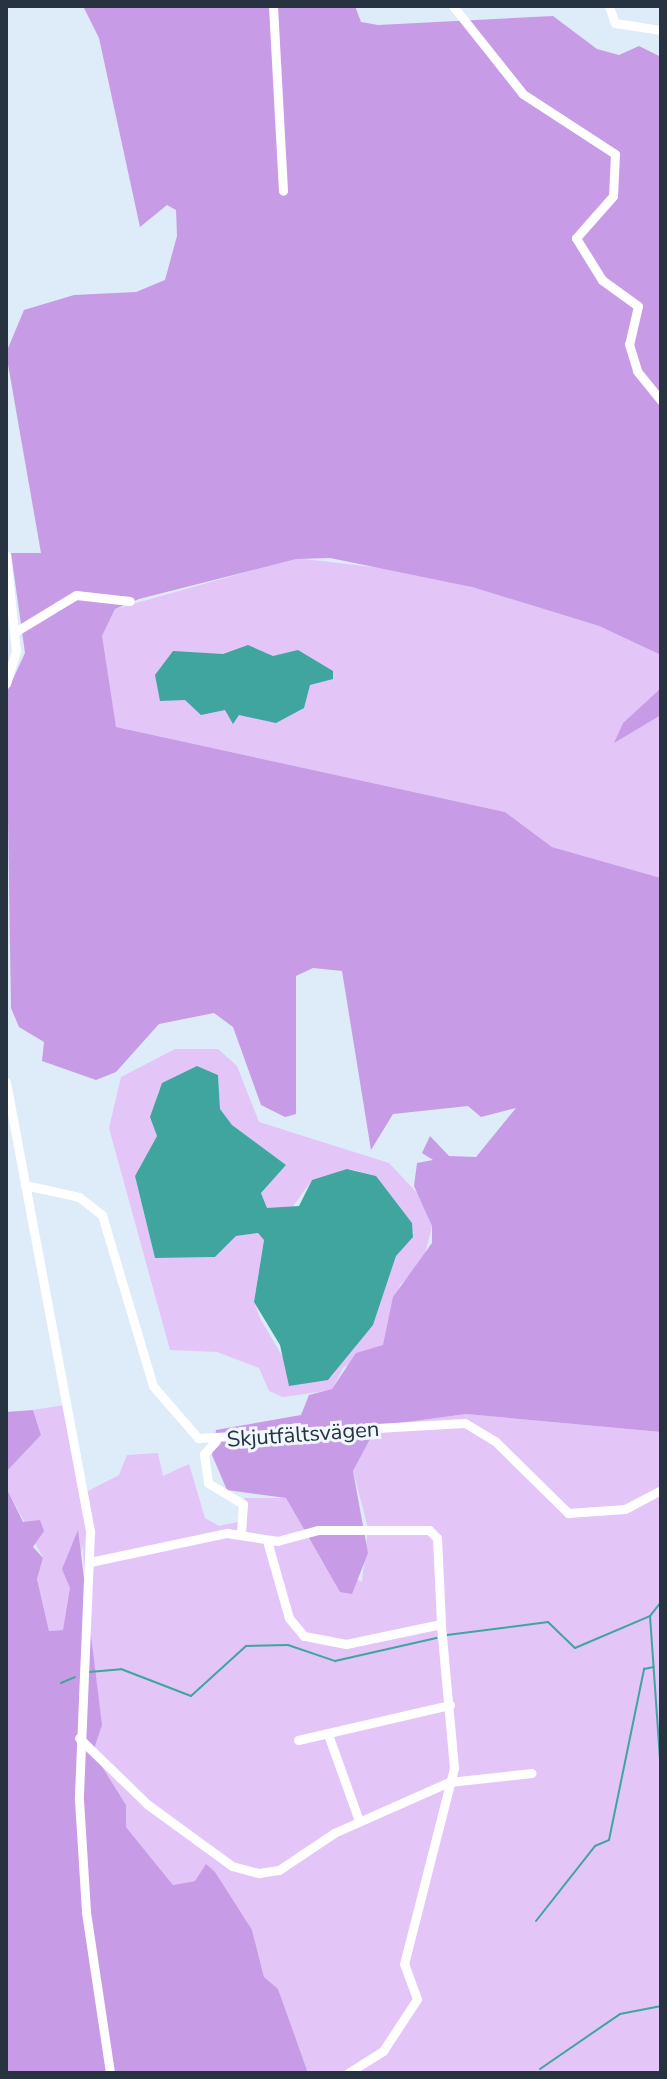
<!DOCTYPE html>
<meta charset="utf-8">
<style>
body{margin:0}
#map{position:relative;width:667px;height:2079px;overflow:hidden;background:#deebf9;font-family:"Nunito Sans",sans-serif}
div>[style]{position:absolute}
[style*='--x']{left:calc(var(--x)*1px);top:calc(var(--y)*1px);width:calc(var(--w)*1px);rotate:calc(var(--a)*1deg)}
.green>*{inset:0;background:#e3c5f8}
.forest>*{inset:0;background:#c89be6}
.water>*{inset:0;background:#40a49f}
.stream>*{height:2px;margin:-1px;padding:0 1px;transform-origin:1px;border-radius:1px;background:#40a49f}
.minor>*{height:9px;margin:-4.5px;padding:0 4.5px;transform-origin:4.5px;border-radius:4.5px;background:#fff}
span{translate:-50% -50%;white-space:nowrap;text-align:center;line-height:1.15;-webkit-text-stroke:6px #f1f7ff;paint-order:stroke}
.street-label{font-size:22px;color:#273341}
.frame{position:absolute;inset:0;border:8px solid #273341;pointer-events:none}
</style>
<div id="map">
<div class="green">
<i style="clip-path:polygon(296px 558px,415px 572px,472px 587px,599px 626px,661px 655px,661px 688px,623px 723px,615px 741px,661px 715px,661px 878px,552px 847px,505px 812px,116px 727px,102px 672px,102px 636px,115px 609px)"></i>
<i style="clip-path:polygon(evenodd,175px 1049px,218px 1049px,237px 1066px,259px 1122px,389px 1163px,420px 1196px,432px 1226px,423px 1262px,400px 1285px,383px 1345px,343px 1368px,332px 1390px,283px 1397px,269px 1391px,259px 1368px,217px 1352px,170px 1350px,109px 1128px,121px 1077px,175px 1049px,197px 1066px,218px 1075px,220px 1110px,232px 1125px,286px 1165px,261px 1193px,267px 1208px,291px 1209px,312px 1180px,350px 1169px,376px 1176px,414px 1233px,396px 1256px,376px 1316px,332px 1376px,298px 1383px,261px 1320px,254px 1302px,264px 1239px,258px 1233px,236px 1236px,215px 1257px,155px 1258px,135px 1176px,157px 1136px,151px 1119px,159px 1090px,197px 1066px)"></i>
<i style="clip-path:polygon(71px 1404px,86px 1492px,119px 1475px,127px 1455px,158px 1453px,163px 1476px,189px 1464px,205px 1518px,219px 1526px,242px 1521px,244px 1498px,286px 1498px,322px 1561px,362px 1582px,368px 1528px,353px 1471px,377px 1426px,466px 1414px,661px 1432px,661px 2073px,308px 2073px,278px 1990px,264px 1977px,252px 1930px,195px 1881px,173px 1885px,126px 1827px,126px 1805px,93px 1752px,83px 1544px,63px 1630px,49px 1631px,37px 1579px,43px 1558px,6px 1487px,6px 1472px,41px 1435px,33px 1410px)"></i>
</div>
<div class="forest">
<i style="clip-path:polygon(83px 6px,355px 6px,361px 22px,378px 25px,553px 16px,597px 49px,619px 55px,639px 46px,661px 57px,661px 655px,599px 626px,472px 587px,330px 558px,296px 559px,139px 599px,115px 609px,102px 636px,116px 727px,505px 812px,552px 847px,661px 878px,661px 1432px,466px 1414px,377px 1426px,353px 1471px,368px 1553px,352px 1594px,340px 1592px,286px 1498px,227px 1490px,212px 1455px,216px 1430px,301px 1415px,309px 1395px,332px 1389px,356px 1353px,383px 1345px,393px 1297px,432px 1243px,432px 1226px,414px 1186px,417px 1163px,433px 1160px,422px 1153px,430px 1136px,449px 1156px,476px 1157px,516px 1108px,481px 1117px,468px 1106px,393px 1114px,371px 1150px,342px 971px,313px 968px,296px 976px,296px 1114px,285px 1117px,261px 1105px,233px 1027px,214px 1013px,159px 1024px,116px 1072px,96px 1080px,42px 1061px,44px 1042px,19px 1027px,11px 1008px,6px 694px,25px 653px,11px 553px,41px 553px,6px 353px,24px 310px,74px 295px,136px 292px,165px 280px,177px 236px,176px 210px,167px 205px,140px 227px,99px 38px)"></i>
<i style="clip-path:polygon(661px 688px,661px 715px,614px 743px,623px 723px)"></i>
<i style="clip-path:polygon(33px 1410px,41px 1435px,6px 1472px,6px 1412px)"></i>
<i style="clip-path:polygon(6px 1487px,23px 1522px,40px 1520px,44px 1531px,33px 1547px,43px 1558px,37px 1579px,49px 1631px,63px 1630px,70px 1588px,62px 1569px,78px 1530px,102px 1725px,93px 1752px,126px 1805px,126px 1827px,173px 1885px,195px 1881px,206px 1864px,215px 1872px,252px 1930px,264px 1977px,278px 1989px,308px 2073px,6px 2073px)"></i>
</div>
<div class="water">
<i style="clip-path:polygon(248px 645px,273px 656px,298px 650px,333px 671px,333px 679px,310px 685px,304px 708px,276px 723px,239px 715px,233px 724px,225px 710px,201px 715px,185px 700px,160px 701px,155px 675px,173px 651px,223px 654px)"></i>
<i style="clip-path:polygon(197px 1066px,218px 1075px,220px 1109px,232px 1125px,286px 1165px,261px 1193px,267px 1208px,299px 1206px,312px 1180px,347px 1169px,376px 1176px,412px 1223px,413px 1237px,396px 1256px,373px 1325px,328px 1380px,289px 1386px,280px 1345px,254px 1302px,264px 1240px,258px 1233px,236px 1236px,215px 1257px,155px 1258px,135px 1176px,157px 1136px,150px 1117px,162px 1083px)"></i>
</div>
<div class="stream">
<i style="--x:661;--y:1602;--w:18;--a:128"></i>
<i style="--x:650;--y:1616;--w:157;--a:86"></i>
<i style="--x:447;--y:1635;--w:102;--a:-7.3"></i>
<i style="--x:548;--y:1622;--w:37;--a:44"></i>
<i style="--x:575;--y:1648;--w:82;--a:-23.1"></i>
<i style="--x:89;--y:1672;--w:32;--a:-5"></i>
<i style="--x:121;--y:1669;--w:75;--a:21.1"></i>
<i style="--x:191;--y:1696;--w:74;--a:-42.3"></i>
<i style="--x:246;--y:1646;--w:42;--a:-1.4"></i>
<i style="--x:288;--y:1645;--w:50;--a:18.8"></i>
<i style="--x:335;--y:1661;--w:104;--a:-12.8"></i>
<i style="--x:61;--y:1683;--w:15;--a:-23"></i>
<i style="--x:536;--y:1921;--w:95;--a:-51.8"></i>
<i style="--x:595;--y:1846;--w:15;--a:-23"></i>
<i style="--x:609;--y:1840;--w:175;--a:-78.4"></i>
<i style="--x:644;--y:1669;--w:10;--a:-11"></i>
<i style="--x:540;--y:2069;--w:97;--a:-34.5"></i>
<i style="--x:620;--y:2014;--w:42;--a:-11"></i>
</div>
<div class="minor">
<i style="--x:273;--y:6;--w:185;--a:86.9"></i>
<i style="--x:453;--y:6;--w:112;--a:51.5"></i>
<i style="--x:523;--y:94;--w:110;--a:33.1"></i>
<i style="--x:615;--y:154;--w:42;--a:92.7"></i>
<i style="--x:613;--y:196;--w:56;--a:131.4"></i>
<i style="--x:576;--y:238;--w:49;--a:58.2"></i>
<i style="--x:602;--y:280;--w:44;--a:35.8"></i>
<i style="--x:638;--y:306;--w:39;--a:103"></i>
<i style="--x:629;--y:344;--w:28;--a:73"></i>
<i style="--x:637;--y:371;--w:38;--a:51"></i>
<i style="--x:609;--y:6;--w:18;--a:71"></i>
<i style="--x:615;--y:23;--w:47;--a:8.7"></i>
<i style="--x:6;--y:555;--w:97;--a:84.1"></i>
<i style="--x:16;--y:651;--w:34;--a:107"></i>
<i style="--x:15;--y:632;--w:71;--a:-31.2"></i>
<i style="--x:76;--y:595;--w:54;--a:6.3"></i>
<i style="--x:6;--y:1082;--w:458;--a:79.4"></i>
<i style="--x:90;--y:1532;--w:268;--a:92.4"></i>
<i style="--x:79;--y:1800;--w:112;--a:86.4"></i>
<i style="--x:86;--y:1912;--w:163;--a:81.5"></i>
<i style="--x:25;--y:1185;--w:55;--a:12.5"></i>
<i style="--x:79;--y:1197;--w:29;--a:38"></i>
<i style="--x:102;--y:1215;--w:178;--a:73.4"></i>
<i style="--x:153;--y:1386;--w:69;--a:49.1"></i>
<i style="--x:198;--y:1438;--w:267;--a:-3.2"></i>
<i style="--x:465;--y:1423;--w:35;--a:31"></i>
<i style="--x:495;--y:1441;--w:103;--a:44.6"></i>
<i style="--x:568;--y:1513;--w:57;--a:-4"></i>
<i style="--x:625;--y:1509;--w:41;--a:-27.8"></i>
<i style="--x:216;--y:1441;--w:18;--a:133"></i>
<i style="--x:204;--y:1454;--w:29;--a:82"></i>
<i style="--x:208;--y:1483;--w:41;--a:31"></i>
<i style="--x:243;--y:1504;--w:29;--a:94"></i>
<i style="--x:90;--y:1562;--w:140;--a:-12"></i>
<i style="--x:227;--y:1533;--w:51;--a:9.1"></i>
<i style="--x:277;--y:1541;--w:42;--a:-15"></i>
<i style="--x:318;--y:1530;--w:111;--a:0"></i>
<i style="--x:429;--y:1530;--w:11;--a:45"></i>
<i style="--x:437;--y:1538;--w:86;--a:87.3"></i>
<i style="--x:441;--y:1624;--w:97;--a:168.1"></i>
<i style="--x:346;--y:1644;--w:43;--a:-169.2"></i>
<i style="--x:304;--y:1636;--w:23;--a:-130"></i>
<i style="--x:289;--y:1618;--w:80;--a:-105.9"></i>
<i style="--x:329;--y:1737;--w:89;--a:70.3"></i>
<i style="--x:79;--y:1738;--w:95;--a:44.1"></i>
<i style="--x:147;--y:1804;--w:105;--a:36.1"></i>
<i style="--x:232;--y:1866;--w:28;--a:15"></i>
<i style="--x:259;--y:1873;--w:20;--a:-9"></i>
<i style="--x:279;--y:1870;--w:66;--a:-33.9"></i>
<i style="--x:334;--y:1833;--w:126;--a:-23.9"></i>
<i style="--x:449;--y:1782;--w:83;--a:-6.2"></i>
<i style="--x:298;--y:1740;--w:156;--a:-13"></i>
<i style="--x:348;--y:2073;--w:41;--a:-32.2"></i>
<i style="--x:383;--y:2051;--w:62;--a:-56.8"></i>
<i style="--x:417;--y:1999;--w:37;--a:-110"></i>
<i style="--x:404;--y:1964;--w:202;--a:-75.7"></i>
<i style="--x:454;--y:1768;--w:145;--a:-95.2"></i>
</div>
<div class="street-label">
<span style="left:303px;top:1435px;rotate:-4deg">Skjutfältsvägen</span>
</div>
<div class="frame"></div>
</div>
